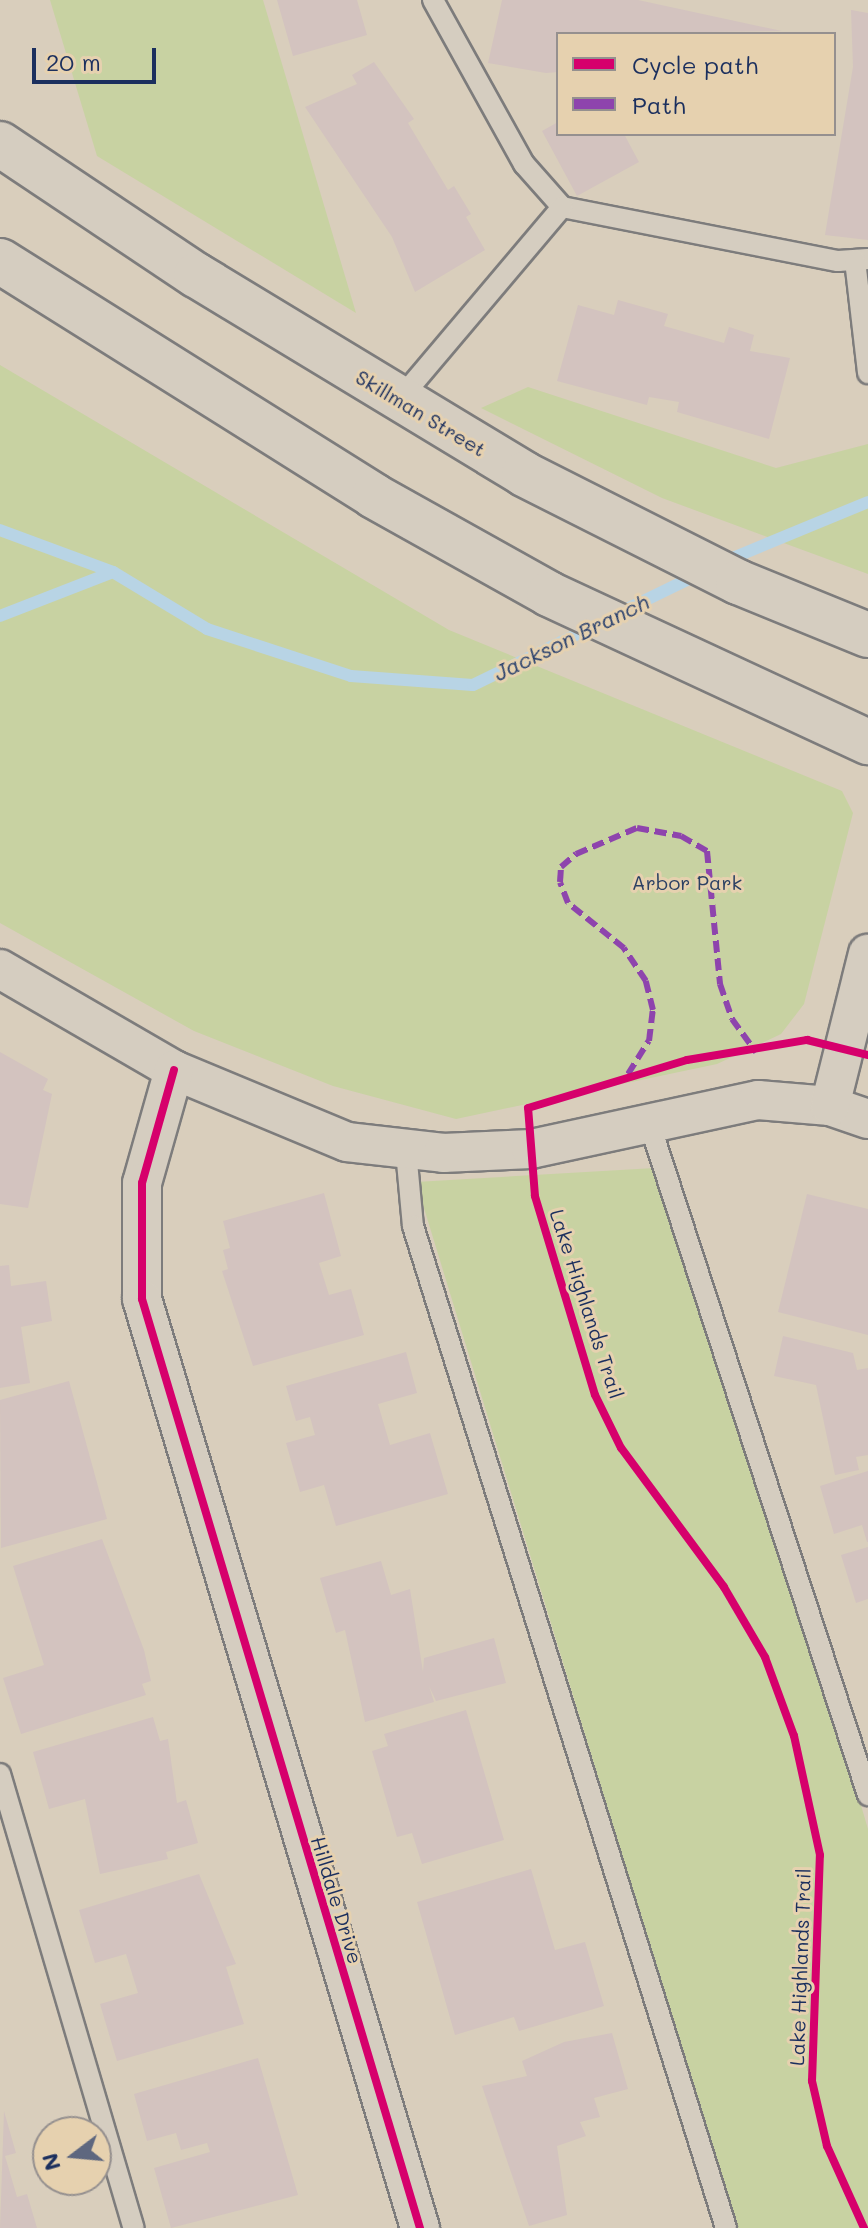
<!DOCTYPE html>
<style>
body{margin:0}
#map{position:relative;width:868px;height:2228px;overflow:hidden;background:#d9cebc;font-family:Mali,sans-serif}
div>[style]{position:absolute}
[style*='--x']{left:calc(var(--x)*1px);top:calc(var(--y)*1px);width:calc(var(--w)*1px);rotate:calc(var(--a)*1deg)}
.green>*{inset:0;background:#c8d2a2}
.stream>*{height:12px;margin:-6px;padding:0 6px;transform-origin:6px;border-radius:6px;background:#b8d4e5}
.building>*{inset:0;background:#d3c3bf}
.roads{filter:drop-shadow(2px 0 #7d7c7c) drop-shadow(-2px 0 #7d7c7c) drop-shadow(0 2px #7d7c7c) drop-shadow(0 -2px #7d7c7c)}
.service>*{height:20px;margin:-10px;padding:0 10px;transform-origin:10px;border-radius:10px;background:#d5cdc0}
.minor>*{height:38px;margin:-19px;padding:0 19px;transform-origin:19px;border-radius:19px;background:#d5cdc0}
.secondary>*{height:44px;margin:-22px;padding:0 22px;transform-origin:22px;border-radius:22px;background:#d5cdc0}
.quiet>*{height:6px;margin-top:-3px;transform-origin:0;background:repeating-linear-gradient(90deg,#8e44ad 0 12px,transparent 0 18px)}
.cycleway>*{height:8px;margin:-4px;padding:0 4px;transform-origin:4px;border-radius:4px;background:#d6006c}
span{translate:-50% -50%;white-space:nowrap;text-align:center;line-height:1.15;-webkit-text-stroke:6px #e6d1af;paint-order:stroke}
.street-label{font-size:20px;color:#1b2f5e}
.park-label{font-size:20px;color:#2b4063}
.water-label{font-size:22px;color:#29406d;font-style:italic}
.legend{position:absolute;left:556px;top:32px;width:280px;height:104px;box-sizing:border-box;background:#e6d1af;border:2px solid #95908f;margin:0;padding:10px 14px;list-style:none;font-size:24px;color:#1b2f5e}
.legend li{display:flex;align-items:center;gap:16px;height:40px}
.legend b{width:40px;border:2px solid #95908f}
.north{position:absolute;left:32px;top:2116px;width:80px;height:80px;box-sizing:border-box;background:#e6d1af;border:2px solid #95908f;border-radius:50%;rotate:254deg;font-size:22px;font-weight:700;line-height:32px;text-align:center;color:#1b2f5e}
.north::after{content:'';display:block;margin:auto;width:28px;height:36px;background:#5e677f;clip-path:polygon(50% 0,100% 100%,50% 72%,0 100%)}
.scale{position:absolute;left:32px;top:48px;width:124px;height:36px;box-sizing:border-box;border:4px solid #1b2f5e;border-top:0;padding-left:10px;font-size:24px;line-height:28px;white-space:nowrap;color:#1b2f5e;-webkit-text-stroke:6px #e6d1af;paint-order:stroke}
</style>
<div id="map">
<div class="green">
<i style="clip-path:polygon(50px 0,263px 0,356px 313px,97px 156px)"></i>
<i style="clip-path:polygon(0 365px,449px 630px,842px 791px,853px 813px,804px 1004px,781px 1034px,717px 1064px,456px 1119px,333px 1086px,194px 1031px,0 923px)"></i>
<i style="clip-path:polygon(528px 387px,776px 468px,868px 444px,868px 574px,662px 498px,481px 408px)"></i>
<i style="clip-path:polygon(672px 1167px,868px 1829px,868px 2228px,736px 2228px,416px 1182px)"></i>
</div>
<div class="stream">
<i style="--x:0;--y:530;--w:121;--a:20.4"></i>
<i style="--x:113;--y:572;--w:110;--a:31.2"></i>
<i style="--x:207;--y:629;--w:151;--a:18.1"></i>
<i style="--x:351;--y:676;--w:122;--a:4.2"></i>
<i style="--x:473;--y:685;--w:132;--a:-26"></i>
<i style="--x:723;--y:562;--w:157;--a:-22.5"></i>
<i style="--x:619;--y:613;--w:89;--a:-26"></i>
<i style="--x:0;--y:616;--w:121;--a:-21.3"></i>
</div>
<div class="building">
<i style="clip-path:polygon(277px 0,357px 0,367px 35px,293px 56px)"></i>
<i style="clip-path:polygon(502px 0,638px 0,782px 31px,558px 34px,558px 72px,546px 73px,488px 63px)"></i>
<i style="clip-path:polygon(851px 10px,868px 13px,868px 240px,825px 235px,853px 67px)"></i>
<i style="clip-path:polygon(374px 62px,414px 119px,408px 123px,448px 190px,454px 186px,471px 214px,466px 217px,485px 250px,415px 292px,392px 237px,305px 107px,357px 84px,352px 75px)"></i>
<i style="clip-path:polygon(558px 122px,558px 134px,624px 134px,639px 162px,577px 196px,542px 131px)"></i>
<i style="clip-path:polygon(618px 300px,668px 314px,664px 326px,724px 343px,729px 327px,754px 335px,750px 351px,790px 358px,769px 439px,677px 412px,679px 402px,649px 397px,647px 405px,557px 381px,578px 305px,614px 315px)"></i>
<i style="clip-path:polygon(0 1052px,48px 1079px,43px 1090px,52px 1094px,28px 1208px,0 1204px)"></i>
<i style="clip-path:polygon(324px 1193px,341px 1256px,319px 1263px,329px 1295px,351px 1289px,364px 1335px,253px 1366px,222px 1271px,228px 1269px,223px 1250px,230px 1248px,223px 1221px)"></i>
<i style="clip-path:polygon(807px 1194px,868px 1209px,868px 1335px,778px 1312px)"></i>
<i style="clip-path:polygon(9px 1265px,11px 1286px,46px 1281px,52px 1321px,21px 1327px,30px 1383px,0 1388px,0 1266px)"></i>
<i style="clip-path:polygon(783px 1336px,853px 1353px,857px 1370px,868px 1368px,868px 1455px,856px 1457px,859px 1470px,835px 1475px,816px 1385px,774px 1376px)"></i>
<i style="clip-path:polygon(406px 1352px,417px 1393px,378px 1404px,390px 1445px,430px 1433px,448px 1494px,336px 1526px,324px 1485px,300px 1492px,286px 1443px,315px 1435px,310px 1417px,296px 1421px,286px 1386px)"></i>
<i style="clip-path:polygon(69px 1381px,107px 1519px,1px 1548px,0 1400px)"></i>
<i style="clip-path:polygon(868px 1471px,868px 1542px,867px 1542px,862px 1525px,834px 1534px,820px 1486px)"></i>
<i style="clip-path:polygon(102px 1539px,144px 1650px,151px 1681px,142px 1684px,146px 1695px,21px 1734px,3px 1678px,44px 1665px,13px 1566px)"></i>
<i style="clip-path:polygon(868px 1547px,868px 1599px,856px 1603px,841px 1555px)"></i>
<i style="clip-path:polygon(381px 1561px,391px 1595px,410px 1589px,423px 1672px,424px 1658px,494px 1638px,506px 1683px,436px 1701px,429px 1686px,434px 1702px,365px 1722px,345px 1630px,336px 1633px,320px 1578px)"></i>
<i style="clip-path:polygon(466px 1710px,504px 1840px,422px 1864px,412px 1833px,397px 1837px,372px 1751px,388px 1746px,384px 1734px)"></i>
<i style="clip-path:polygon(153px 1717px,160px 1741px,168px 1739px,177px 1803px,186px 1800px,198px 1843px,166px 1852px,168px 1859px,100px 1874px,85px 1799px,49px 1809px,33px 1752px)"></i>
<i style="clip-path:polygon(531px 1869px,555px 1950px,585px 1942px,604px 2006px,519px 2031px,514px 2017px,455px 2035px,417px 1902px)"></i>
<i style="clip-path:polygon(199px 1874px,236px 1964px,226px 1967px,244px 2024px,117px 2061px,100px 2004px,138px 1993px,126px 1954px,95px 1963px,79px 1910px)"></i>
<i style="clip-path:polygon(612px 2033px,628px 2089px,594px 2098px,600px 2117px,580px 2122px,586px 2136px,557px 2146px,567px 2215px,529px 2226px,482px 2086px,527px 2076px,522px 2061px,564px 2042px)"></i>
<i style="clip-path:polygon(258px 2058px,298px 2195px,171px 2228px,154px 2168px,210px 2152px,207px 2143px,181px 2150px,176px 2133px,147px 2141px,134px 2094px)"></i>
<i style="clip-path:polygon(4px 2111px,16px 2153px,5px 2156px,17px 2197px,27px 2194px,37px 2228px,0 2228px)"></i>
</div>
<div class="roads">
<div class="service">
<i style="--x:433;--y:0;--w:188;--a:61"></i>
<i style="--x:524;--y:164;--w:57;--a:48.5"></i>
<i style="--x:562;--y:207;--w:281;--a:11.1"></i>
<i style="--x:838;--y:261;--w:30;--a:-4"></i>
<i style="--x:855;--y:260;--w:114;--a:83.4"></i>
<i style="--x:399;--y:400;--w:253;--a:-49.8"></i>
<i style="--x:649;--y:1122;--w:708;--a:71.97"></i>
<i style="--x:406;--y:1151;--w:75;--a:84.7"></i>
<i style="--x:413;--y:1226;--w:1050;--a:72.65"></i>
<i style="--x:0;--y:1774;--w:473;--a:73.6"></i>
</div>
<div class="minor">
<i style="--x:0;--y:969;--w:201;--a:30.1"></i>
<i style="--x:174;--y:1070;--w:187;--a:22.6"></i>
<i style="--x:347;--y:1142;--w:97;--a:6.5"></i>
<i style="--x:443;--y:1153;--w:88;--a:-2.6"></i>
<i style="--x:531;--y:1149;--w:232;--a:-12.2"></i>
<i style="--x:758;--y:1100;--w:72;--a:4.8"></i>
<i style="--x:830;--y:1106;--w:40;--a:18.9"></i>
<i style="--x:174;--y:1070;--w:117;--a:105.8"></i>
<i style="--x:142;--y:1183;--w:116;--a:90"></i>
<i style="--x:142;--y:1299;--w:970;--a:73.34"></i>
<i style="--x:830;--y:1106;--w:157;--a:-76"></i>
</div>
<div class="secondary">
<i style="--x:0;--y:144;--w:236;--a:33.8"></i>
<i style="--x:196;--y:275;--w:384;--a:31.2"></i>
<i style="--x:524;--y:474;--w:240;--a:26.8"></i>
<i style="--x:738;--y:582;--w:140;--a:22.2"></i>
<i style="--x:0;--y:261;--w:442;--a:32.1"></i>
<i style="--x:374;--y:496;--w:201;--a:29.2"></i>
<i style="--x:549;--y:594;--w:352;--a:24.9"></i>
</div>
</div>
<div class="quiet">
<i style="--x:628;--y:1074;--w:39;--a:-58"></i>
<i style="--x:649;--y:1041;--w:31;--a:-83"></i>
<i style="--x:653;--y:1010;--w:30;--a:-104"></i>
<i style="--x:646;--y:981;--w:40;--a:-124"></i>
<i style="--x:624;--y:948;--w:72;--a:-141.2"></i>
<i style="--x:568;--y:903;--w:22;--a:-111"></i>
<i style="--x:560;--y:882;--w:15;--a:-86"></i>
<i style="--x:561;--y:867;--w:20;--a:-41"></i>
<i style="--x:576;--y:854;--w:66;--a:-23.1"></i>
<i style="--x:637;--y:828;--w:45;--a:10.3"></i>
<i style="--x:681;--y:836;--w:30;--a:30"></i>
<i style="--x:707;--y:851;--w:134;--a:84.4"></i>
<i style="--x:720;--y:984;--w:37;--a:71"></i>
<i style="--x:732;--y:1019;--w:41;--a:54"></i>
</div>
<div class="cycleway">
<i style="--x:174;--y:1070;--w:117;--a:105.8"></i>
<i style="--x:142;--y:1183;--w:116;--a:90"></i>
<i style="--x:142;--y:1299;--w:970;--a:73.34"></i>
<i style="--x:864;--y:2228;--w:90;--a:-114.3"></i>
<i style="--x:827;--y:2146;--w:67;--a:-103"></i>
<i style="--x:812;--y:2081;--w:226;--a:-88"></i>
<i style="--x:820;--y:1855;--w:122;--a:-102.3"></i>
<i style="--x:794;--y:1736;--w:84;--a:-110.2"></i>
<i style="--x:765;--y:1657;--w:81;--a:-120.4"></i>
<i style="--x:724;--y:1587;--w:173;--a:-126.5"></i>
<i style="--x:621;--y:1448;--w:59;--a:-116.1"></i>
<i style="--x:595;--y:1395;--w:208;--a:-106.8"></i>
<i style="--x:535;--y:1196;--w:88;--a:-94.5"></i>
<i style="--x:528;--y:1108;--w:166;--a:-16.8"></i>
<i style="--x:687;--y:1060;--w:122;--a:-9.5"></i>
<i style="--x:807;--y:1040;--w:63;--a:13.8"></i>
</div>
<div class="street-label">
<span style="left:421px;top:413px;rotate:31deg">Skillman Street</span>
<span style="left:587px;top:1304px;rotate:72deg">Lake Highlands Trail</span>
<span style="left:337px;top:1900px;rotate:73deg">Hilldale Drive</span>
<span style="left:800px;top:1967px;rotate:-88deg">Lake Highlands Trail</span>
</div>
<div class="park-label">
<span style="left:687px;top:882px">Arbor Park</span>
</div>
<div class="water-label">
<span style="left:571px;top:637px;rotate:-26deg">Jackson Branch</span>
</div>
<ul class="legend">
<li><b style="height:10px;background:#d6006c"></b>Cycle path</li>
<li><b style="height:10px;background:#8e44ad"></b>Path</li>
</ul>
<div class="north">N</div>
<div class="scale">20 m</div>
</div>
